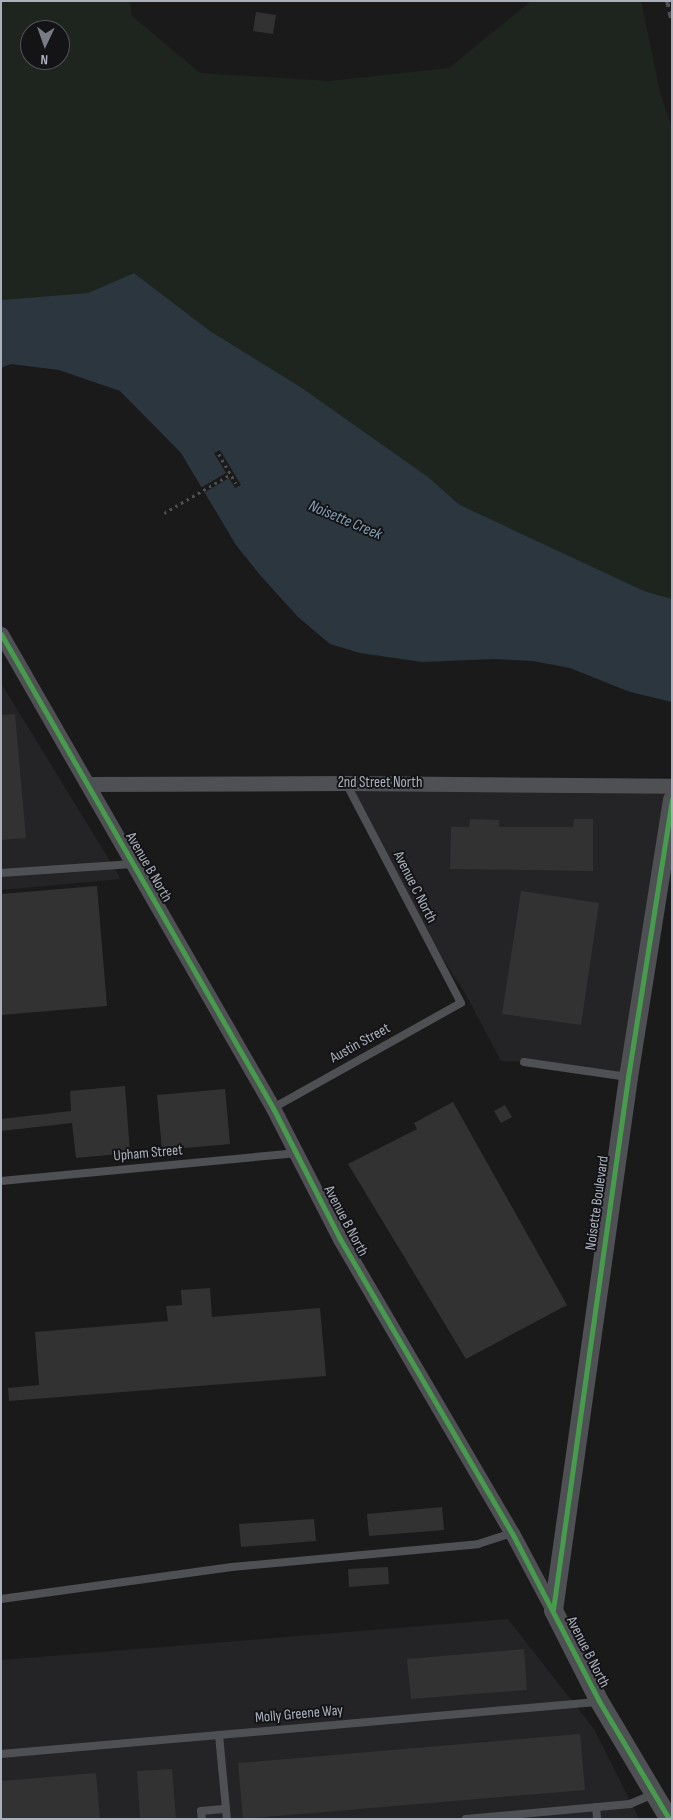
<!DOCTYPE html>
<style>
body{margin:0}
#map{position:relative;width:673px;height:1820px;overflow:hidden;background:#1a1a1b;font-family:"Sofia Sans Condensed",sans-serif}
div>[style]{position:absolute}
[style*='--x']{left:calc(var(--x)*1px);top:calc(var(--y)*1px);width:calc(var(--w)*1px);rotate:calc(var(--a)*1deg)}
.built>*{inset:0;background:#242427}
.green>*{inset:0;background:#1e251f}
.water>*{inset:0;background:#2c363e}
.pier>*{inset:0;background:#1a1a1b}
.building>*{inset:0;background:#323233}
.path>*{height:2.5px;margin-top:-1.25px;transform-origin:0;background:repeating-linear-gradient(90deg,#505155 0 2.5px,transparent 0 6.5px)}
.service>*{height:8px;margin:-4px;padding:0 4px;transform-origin:4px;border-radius:4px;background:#4e5054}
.minor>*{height:15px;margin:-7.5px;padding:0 7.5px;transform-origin:7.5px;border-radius:7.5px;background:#4e5054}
.tertiary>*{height:19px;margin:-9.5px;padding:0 9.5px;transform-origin:9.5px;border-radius:9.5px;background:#4e5054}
.rail>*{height:4px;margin-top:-2px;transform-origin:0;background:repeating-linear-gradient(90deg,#4e5053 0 6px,transparent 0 11px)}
.cycleway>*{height:5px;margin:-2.5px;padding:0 2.5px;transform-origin:2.5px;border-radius:2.5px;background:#469c4c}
span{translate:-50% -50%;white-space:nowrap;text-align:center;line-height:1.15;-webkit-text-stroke:4px #141417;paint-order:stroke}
.street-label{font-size:15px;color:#abb1bc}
.water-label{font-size:16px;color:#82a0b7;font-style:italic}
.frame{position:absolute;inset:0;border:2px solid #abb1bc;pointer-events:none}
.north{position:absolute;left:20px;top:20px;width:50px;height:50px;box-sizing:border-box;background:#141417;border:1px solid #505359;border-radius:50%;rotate:183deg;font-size:14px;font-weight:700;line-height:20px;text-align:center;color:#abb1bc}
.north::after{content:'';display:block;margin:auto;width:18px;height:22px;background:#787c84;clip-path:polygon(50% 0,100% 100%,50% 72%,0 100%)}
</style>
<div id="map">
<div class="built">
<i style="clip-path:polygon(1px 683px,121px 879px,1px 890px)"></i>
<i style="clip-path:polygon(346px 783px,672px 786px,628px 1077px,524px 1062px,501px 1061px,465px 993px,408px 905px)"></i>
<i style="clip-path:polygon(508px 1619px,594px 1729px,639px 1819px,1px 1819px,1px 1660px)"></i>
</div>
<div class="green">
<i style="clip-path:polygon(evenodd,1px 1px,130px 1px,132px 16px,200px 73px,329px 81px,449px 68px,531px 1px,641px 1px,660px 92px,672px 129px,672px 599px,644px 591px,460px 505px,428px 477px,302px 388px,210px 331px,134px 273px,88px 293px,1px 300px,1px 1px,30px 30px,60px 30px,60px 60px,30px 60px,30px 30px)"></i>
</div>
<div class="water">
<i style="clip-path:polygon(134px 273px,210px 331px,302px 388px,428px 477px,460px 505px,644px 591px,672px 599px,672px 702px,630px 692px,570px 668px,533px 661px,493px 659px,422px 662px,360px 653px,330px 644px,298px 617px,260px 575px,236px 545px,181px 453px,120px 391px,59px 370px,11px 364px,1px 368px,1px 300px,88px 293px)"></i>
</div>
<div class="pier">
<i style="clip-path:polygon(220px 450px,241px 485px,235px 488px,229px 478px,202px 494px,199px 489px,226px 473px,214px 453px)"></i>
</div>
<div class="building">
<i style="clip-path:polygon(256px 12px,276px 15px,273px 34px,253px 31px)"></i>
<i style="clip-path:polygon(15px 714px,26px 838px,1px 840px,1px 715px)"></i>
<i style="clip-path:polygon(470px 819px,499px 820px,499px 827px,573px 827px,574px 819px,593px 819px,593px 871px,450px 869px,451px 827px,469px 827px)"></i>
<i style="clip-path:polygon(97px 886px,107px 1006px,1px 1015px,1px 894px)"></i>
<i style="clip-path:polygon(521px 891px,599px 903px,581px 1025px,502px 1014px)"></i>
<i style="clip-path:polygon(125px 1086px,130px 1153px,76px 1158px,72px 1123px,1px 1131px,1px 1119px,71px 1111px,70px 1091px)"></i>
<i style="clip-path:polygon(225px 1089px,230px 1144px,162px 1150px,157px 1095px)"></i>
<i style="clip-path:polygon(453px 1102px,567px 1305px,466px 1359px,348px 1164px,417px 1129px,414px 1123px)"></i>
<i style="clip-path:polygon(505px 1105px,512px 1117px,501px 1123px,494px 1111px)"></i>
<i style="clip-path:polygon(210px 1288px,212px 1317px,320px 1308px,326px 1376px,9px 1401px,8px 1388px,39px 1385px,35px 1332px,168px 1321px,166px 1306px,182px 1305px,181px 1290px)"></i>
<i style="clip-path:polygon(442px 1507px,444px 1530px,369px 1536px,367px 1514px)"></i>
<i style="clip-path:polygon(314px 1519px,316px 1541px,241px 1547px,239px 1524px)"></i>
<i style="clip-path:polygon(388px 1567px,389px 1584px,349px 1587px,348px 1569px)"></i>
<i style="clip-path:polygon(524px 1649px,527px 1690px,411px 1699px,407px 1659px)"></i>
<i style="clip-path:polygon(580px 1734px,585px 1790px,243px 1819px,238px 1763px)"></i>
<i style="clip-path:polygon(172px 1769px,176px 1819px,140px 1819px,137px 1771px)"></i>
<i style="clip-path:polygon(96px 1773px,100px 1819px,1px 1819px,1px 1781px)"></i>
</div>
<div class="path">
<i style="--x:219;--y:454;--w:34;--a:60"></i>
<i style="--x:164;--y:513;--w:78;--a:-30.2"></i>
</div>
<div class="service">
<i style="--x:1;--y:873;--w:132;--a:-3.9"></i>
<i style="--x:524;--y:1062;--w:105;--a:8.2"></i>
<i style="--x:273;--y:1108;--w:215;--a:-29.2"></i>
<i style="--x:461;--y:1003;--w:248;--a:-117.6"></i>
<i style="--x:1;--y:1181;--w:296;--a:-5.4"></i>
<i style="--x:1;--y:1599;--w:233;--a:-7.9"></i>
<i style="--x:232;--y:1567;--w:247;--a:-5.3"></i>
<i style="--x:478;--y:1544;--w:36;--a:-18"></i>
<i style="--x:219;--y:1735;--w:84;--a:84.6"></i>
<i style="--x:1;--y:1754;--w:598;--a:-4.99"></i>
<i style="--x:596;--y:1807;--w:12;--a:85"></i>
<i style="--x:202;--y:1819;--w:8;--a:-97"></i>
<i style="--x:201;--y:1811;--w:25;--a:-5"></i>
<i style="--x:466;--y:1819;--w:165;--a:-5.2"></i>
<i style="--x:630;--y:1804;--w:26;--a:-23"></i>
</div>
<div class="minor">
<i style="--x:1;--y:634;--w:546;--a:60.15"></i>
<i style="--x:273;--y:1108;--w:147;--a:62.9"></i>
<i style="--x:340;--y:1239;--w:341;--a:59.7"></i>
<i style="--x:512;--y:1533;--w:87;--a:62"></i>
<i style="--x:88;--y:784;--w:258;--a:-0.2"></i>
<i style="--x:346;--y:783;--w:326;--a:0.5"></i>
</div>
<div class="tertiary">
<i style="--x:669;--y:1819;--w:137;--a:-120.7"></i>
<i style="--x:599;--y:1701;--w:102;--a:-116.8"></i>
<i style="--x:553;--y:1610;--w:538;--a:-81.99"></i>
<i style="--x:628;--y:1077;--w:281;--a:-81"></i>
</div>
<div class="rail">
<i style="--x:667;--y:1;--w:22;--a:77"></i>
</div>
<div class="cycleway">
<i style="--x:1;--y:634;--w:546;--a:60.15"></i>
<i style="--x:273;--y:1108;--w:147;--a:62.9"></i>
<i style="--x:340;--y:1239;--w:341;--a:59.7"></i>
<i style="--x:512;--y:1533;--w:189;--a:62.6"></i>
<i style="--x:599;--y:1701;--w:137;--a:59.3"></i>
<i style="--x:553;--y:1610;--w:538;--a:-81.99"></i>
<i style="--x:628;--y:1077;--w:281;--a:-81"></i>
</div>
<div class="street-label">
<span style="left:380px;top:783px">2nd Street North</span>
<span style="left:149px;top:867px;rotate:60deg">Avenue B North</span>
<span style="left:415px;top:887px;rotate:63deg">Avenue C North</span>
<span style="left:360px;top:1043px;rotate:-29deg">Austin Street</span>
<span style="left:148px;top:1153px;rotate:-5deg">Upham Street</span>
<span style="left:597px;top:1203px;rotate:-82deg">Noisette Boulevard</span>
<span style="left:346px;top:1221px;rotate:62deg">Avenue B North</span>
<span style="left:588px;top:1652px;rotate:63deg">Avenue B North</span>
<span style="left:299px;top:1714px;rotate:-5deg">Molly Greene Way</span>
</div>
<div class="water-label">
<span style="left:345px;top:521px;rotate:23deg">Noisette Creek</span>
</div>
<div class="frame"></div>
<div class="north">N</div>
</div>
